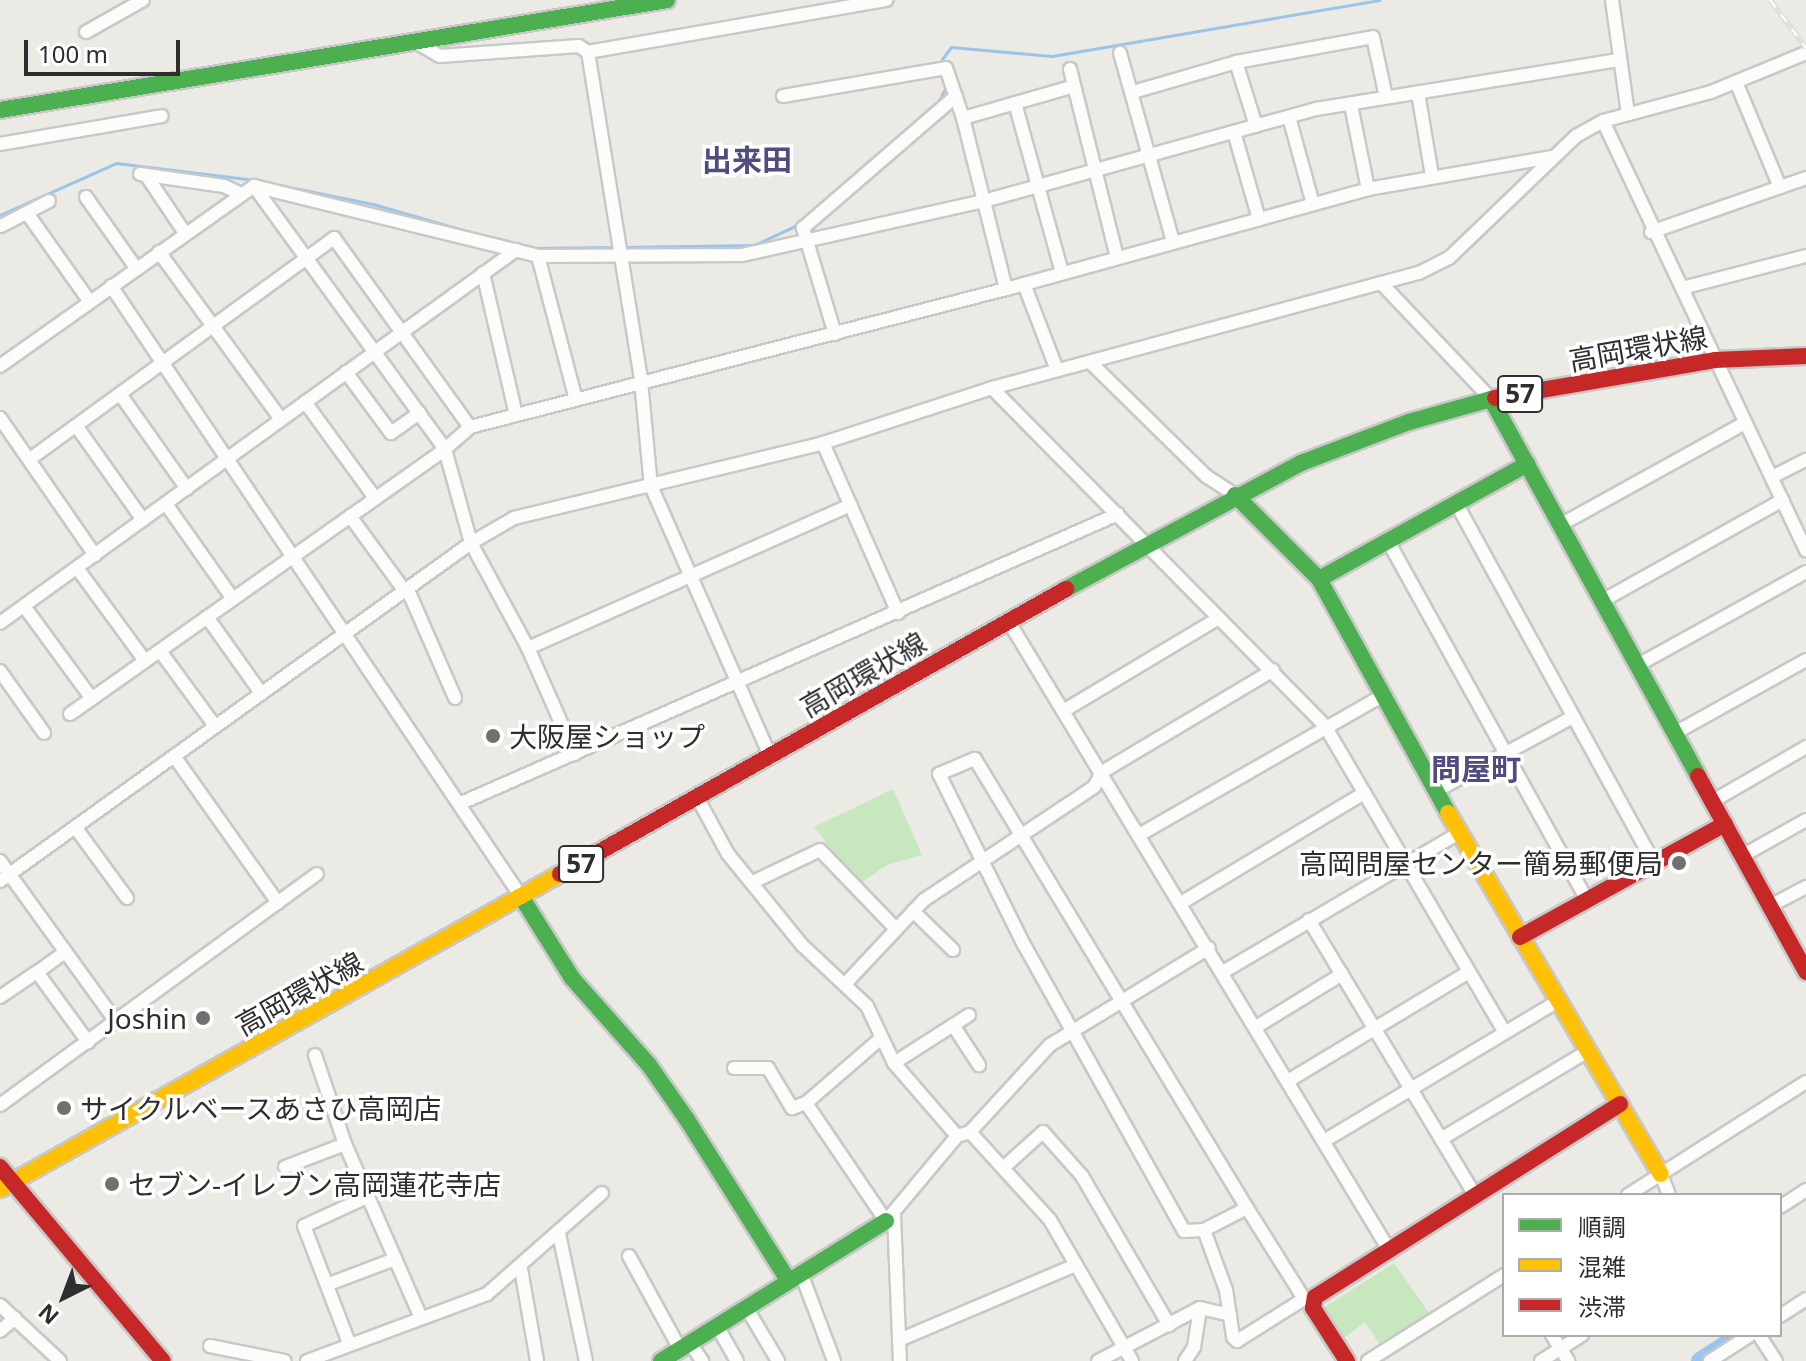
<!DOCTYPE html>
<meta charset="utf-8">
<style>
body{margin:0}
#map{position:relative;width:1806px;height:1361px;overflow:hidden;background:#eceae4;font-family:"Noto Sans","Noto Sans JP",sans-serif}
div>[style]{position:absolute}
[style*='--x']{left:calc(var(--x)*1px);top:calc(var(--y)*1px);width:calc(var(--w)*1px);rotate:calc(var(--a)*1deg)}
.green>*{inset:0;background:#c7e7be}
.stream>*{height:3px;margin:-1.5px;padding:0 1.5px;transform-origin:1.5px;border-radius:1.5px;background:#99c5ec}
.river>*{height:18px;margin:-9px;padding:0 9px;transform-origin:9px;border-radius:9px;background:#99c5ec}
.roads{filter:drop-shadow(2px 0 #c9c8c9) drop-shadow(-2px 0 #c9c8c9) drop-shadow(0 2px #c9c8c9) drop-shadow(0 -2px #c9c8c9)}
.street>*{height:12px;margin:-6px;padding:0 6px;transform-origin:6px;border-radius:6px;background:#fcfcfb}
.fast>*{height:16px;margin:-8px;padding:0 8px;transform-origin:8px;border-radius:8px;background:#4caf50}
.slow>*{height:16px;margin:-8px;padding:0 8px;transform-origin:8px;border-radius:8px;background:#ffc107}
.jam>*{height:16px;margin:-8px;padding:0 8px;transform-origin:8px;border-radius:8px;background:#c62828}
.rail>*{height:6px;margin-top:-3px;transform-origin:0;background:repeating-linear-gradient(90deg,#fff 0 9px,#dfdfe1 0 18px);box-sizing:border-box;border-block:2px solid #dfdfe1}
.dots>*{width:22px;height:22px;translate:-50% -50%;box-sizing:border-box;border:4px solid #fff;border-radius:50%}
span{translate:-50% -50%;white-space:nowrap;text-align:center;line-height:1.15;-webkit-text-stroke:7px #fff;paint-order:stroke}
.shield-label span{padding:2px 6px;background:#fff;border:2px solid;border-radius:6px;-webkit-text-stroke-width:0}
.shield-label{font-size:26px;color:#2e2e2e;font-weight:700}
.street-label{font-size:28px;color:#2e2e2e}
.poi-label{font-size:28px;color:#2e2e2e}
.left{translate:0 -50%;text-align:left}
.right{translate:-100% -50%;text-align:right}
.neighbourhood-label{font-size:30px;color:#4f4d7f;font-weight:700}
.legend{position:absolute;left:1502px;top:1193px;width:280px;height:144px;box-sizing:border-box;background:#fff;border:2px solid #ababab;margin:0;padding:10px 14px;list-style:none;font-size:24px;color:#2e2e2e}
.legend li{display:flex;align-items:center;gap:16px;height:40px}
.legend b{width:40px;border:2px solid #ababab}
.north{position:absolute;left:24px;top:1257px;width:80px;height:80px;-webkit-text-stroke:6px #fff;paint-order:stroke;rotate:222deg;font-size:22px;font-weight:700;line-height:32px;text-align:center;color:#2e2e2e}
.north::after{content:'';display:block;margin:auto;width:28px;height:36px;background:#2e2e2e;clip-path:polygon(50% 0,100% 100%,50% 72%,0 100%)}
.scale{position:absolute;left:24px;top:40px;width:156px;height:36px;box-sizing:border-box;border:4px solid #2e2e2e;border-top:0;padding-left:10px;font-size:24px;line-height:28px;white-space:nowrap;color:#2e2e2e;-webkit-text-stroke:6px #fff;paint-order:stroke}
</style>
<div id="map">
<div class="green">
<i style="clip-path:polygon(893px 789px,922px 855px,887px 865px,859px 884px,814px 827px)"></i>
<i style="clip-path:polygon(1394px 1263px,1429px 1313px,1380px 1345px,1365px 1322px,1344px 1338px,1325px 1307px)"></i>
</div>
<div class="stream">
<i style="--x:943;--y:66;--w:7;--a:-98"></i>
<i style="--x:942;--y:59;--w:15;--a:-53"></i>
<i style="--x:951;--y:47;--w:101;--a:5.1"></i>
<i style="--x:1052;--y:56;--w:332;--a:-9.7"></i>
<i style="--x:936;--y:106;--w:24;--a:-62"></i>
<i style="--x:0;--y:215;--w:127;--a:-24.1"></i>
<i style="--x:116;--y:163;--w:140;--a:7"></i>
<i style="--x:255;--y:180;--w:120;--a:11.5"></i>
<i style="--x:373;--y:204;--w:126;--a:16.1"></i>
<i style="--x:624;--y:247;--w:130;--a:-0.9"></i>
<i style="--x:754;--y:245;--w:43;--a:-24.8"></i>
<i style="--x:793;--y:227;--w:48;--a:-39"></i>
<i style="--x:528;--y:248;--w:88;--a:-0.7"></i>
</div>
<div class="river">
<i style="--x:1700;--y:1361;--w:30;--a:-33"></i>
</div>
<div class="roads">
<div class="street">
<i style="--x:1612;--y:0;--w:115;--a:82"></i>
<i style="--x:86;--y:32;--w:65;--a:-29.3"></i>
<i style="--x:419;--y:44;--w:24;--a:30"></i>
<i style="--x:440;--y:56;--w:139;--a:-4.1"></i>
<i style="--x:579;--y:46;--w:11;--a:34"></i>
<i style="--x:588;--y:52;--w:333;--a:80.8"></i>
<i style="--x:641;--y:381;--w:105;--a:84.6"></i>
<i style="--x:651;--y:486;--w:295;--a:66.2"></i>
<i style="--x:588;--y:52;--w:303;--a:-9.9"></i>
<i style="--x:1120;--y:53;--w:196;--a:74.3"></i>
<i style="--x:1236;--y:62;--w:67;--a:72.6"></i>
<i style="--x:1070;--y:69;--w:194;--a:76"></i>
<i style="--x:1736;--y:82;--w:114;--a:67.3"></i>
<i style="--x:1133;--y:92;--w:107;--a:-16.2"></i>
<i style="--x:1236;--y:62;--w:139;--a:-10.3"></i>
<i style="--x:1373;--y:37;--w:61;--a:77.8"></i>
<i style="--x:1418;--y:93;--w:84;--a:80.4"></i>
<i style="--x:783;--y:96;--w:165;--a:-9.7"></i>
<i style="--x:946;--y:68;--w:53;--a:71.2"></i>
<i style="--x:1015;--y:103;--w:175;--a:74.5"></i>
<i style="--x:1351;--y:105;--w:86;--a:78.6"></i>
<i style="--x:1289;--y:117;--w:90;--a:74.6"></i>
<i style="--x:1603;--y:121;--w:475;--a:64.7"></i>
<i style="--x:1234;--y:132;--w:91;--a:74"></i>
<i style="--x:0;--y:144;--w:164;--a:-9.8"></i>
<i style="--x:140;--y:174;--w:85;--a:8.1"></i>
<i style="--x:224;--y:186;--w:19;--a:25"></i>
<i style="--x:146;--y:175;--w:70;--a:56.1"></i>
<i style="--x:86;--y:197;--w:87;--a:54.8"></i>
<i style="--x:27;--y:213;--w:109;--a:54.7"></i>
<i style="--x:1;--y:226;--w:54;--a:-27.5"></i>
<i style="--x:1651;--y:232;--w:164;--a:-19.2"></i>
<i style="--x:159;--y:252;--w:207;--a:53.9"></i>
<i style="--x:538;--y:256;--w:149;--a:75.2"></i>
<i style="--x:483;--y:273;--w:146;--a:76.9"></i>
<i style="--x:1381;--y:283;--w:160;--a:46.5"></i>
<i style="--x:1024;--y:284;--w:92;--a:69"></i>
<i style="--x:111;--y:286;--w:737;--a:56.12"></i>
<i style="--x:1682;--y:288;--w:128;--a:-14.5"></i>
<i style="--x:1006;--y:289;--w:176;--a:-104.1"></i>
<i style="--x:963;--y:118;--w:112;--a:-16"></i>
<i style="--x:835;--y:334;--w:111;--a:-106.8"></i>
<i style="--x:803;--y:228;--w:202;--a:-40.8"></i>
<i style="--x:1090;--y:362;--w:163;--a:44.5"></i>
<i style="--x:1206;--y:476;--w:35;--a:33"></i>
<i style="--x:0;--y:366;--w:311;--a:-35.3"></i>
<i style="--x:254;--y:186;--w:292;--a:13.8"></i>
<i style="--x:538;--y:256;--w:204;--a:-0.3"></i>
<i style="--x:742;--y:255;--w:248;--a:-12.6"></i>
<i style="--x:984;--y:201;--w:345;--a:-15.5"></i>
<i style="--x:1316;--y:109;--w:308;--a:-9.2"></i>
<i style="--x:346;--y:372;--w:76;--a:53.6"></i>
<i style="--x:391;--y:433;--w:35;--a:-35"></i>
<i style="--x:992;--y:388;--w:474;--a:45.4"></i>
<i style="--x:1325;--y:726;--w:354;--a:59.6"></i>
<i style="--x:120;--y:394;--w:116;--a:54.8"></i>
<i style="--x:305;--y:402;--w:119;--a:53.9"></i>
<i style="--x:0;--y:418;--w:167;--a:55.3"></i>
<i style="--x:77;--y:427;--w:114;--a:54.6"></i>
<i style="--x:823;--y:443;--w:186;--a:66.2"></i>
<i style="--x:30;--y:459;--w:376;--a:-36"></i>
<i style="--x:334;--y:238;--w:233;--a:54.3"></i>
<i style="--x:1772;--y:477;--w:38;--a:-27"></i>
<i style="--x:1456;--y:503;--w:411;--a:61.2"></i>
<i style="--x:166;--y:504;--w:116;--a:54.8"></i>
<i style="--x:350;--y:516;--w:92;--a:53.9"></i>
<i style="--x:1560;--y:525;--w:211;--a:-28.9"></i>
<i style="--x:1388;--y:541;--w:410;--a:61"></i>
<i style="--x:77;--y:568;--w:115;--a:53.8"></i>
<i style="--x:407;--y:588;--w:120;--a:66.4"></i>
<i style="--x:1602;--y:601;--w:207;--a:-29.2"></i>
<i style="--x:24;--y:606;--w:115;--a:53.8"></i>
<i style="--x:207;--y:617;--w:93;--a:54.6"></i>
<i style="--x:1009;--y:622;--w:734;--a:58.82"></i>
<i style="--x:0;--y:623;--w:637;--a:-35.86"></i>
<i style="--x:528;--y:648;--w:353;--a:-23.9"></i>
<i style="--x:160;--y:651;--w:93;--a:53.7"></i>
<i style="--x:1638;--y:665;--w:192;--a:-29"></i>
<i style="--x:0;--y:671;--w:76;--a:54.6"></i>
<i style="--x:1065;--y:710;--w:179;--a:-30.9"></i>
<i style="--x:70;--y:714;--w:459;--a:-35.2"></i>
<i style="--x:445;--y:449;--w:325;--a:-126"></i>
<i style="--x:1675;--y:733;--w:150;--a:-29.1"></i>
<i style="--x:575;--y:754;--w:116;--a:-113.9"></i>
<i style="--x:528;--y:648;--w:119;--a:-118.5"></i>
<i style="--x:471;--y:543;--w:98;--a:-105.5"></i>
<i style="--x:445;--y:449;--w:33;--a:-41"></i>
<i style="--x:470;--y:427;--w:553;--a:-14.44"></i>
<i style="--x:1006;--y:289;--w:376;--a:-15.4"></i>
<i style="--x:1368;--y:189;--w:187;--a:-9.9"></i>
<i style="--x:174;--y:756;--w:180;--a:54.7"></i>
<i style="--x:1436;--y:791;--w:156;--a:-28.4"></i>
<i style="--x:697;--y:797;--w:65;--a:61.5"></i>
<i style="--x:728;--y:854;--w:117;--a:50.9"></i>
<i style="--x:802;--y:945;--w:89;--a:43.2"></i>
<i style="--x:867;--y:1006;--w:63;--a:64.7"></i>
<i style="--x:894;--y:1063;--w:96;--a:49.2"></i>
<i style="--x:1713;--y:801;--w:108;--a:-30.1"></i>
<i style="--x:459;--y:804;--w:720;--a:-23.75"></i>
<i style="--x:75;--y:827;--w:88;--a:53.8"></i>
<i style="--x:1139;--y:835;--w:281;--a:-29.8"></i>
<i style="--x:1742;--y:856;--w:73;--a:-29.4"></i>
<i style="--x:0;--y:861;--w:198;--a:54.2"></i>
<i style="--x:0;--y:881;--w:580;--a:-35.66"></i>
<i style="--x:471;--y:543;--w:50;--a:-30.2"></i>
<i style="--x:514;--y:518;--w:318;--a:-13.6"></i>
<i style="--x:823;--y:443;--w:178;--a:-18"></i>
<i style="--x:992;--y:388;--w:442;--a:-15.1"></i>
<i style="--x:1419;--y:273;--w:34;--a:-27"></i>
<i style="--x:1449;--y:258;--w:176;--a:-43.8"></i>
<i style="--x:1576;--y:136;--w:31;--a:-29"></i>
<i style="--x:1603;--y:121;--w:112;--a:-15"></i>
<i style="--x:1711;--y:92;--w:103;--a:-22.3"></i>
<i style="--x:753;--y:882;--w:74;--a:-25.5"></i>
<i style="--x:820;--y:850;--w:110;--a:46.1"></i>
<i style="--x:1181;--y:903;--w:214;--a:-31"></i>
<i style="--x:1770;--y:906;--w:41;--a:-27.8"></i>
<i style="--x:913;--y:911;--w:56;--a:44.3"></i>
<i style="--x:1309;--y:920;--w:321;--a:58.9"></i>
<i style="--x:65;--y:952;--w:34;--a:144"></i>
<i style="--x:37;--y:972;--w:87;--a:53.9"></i>
<i style="--x:1223;--y:972;--w:274;--a:-30.5"></i>
<i style="--x:846;--y:983;--w:114;--a:-46.8"></i>
<i style="--x:924;--y:900;--w:204;--a:-33.6"></i>
<i style="--x:1094;--y:787;--w:17;--a:-62"></i>
<i style="--x:1102;--y:772;--w:199;--a:-30.8"></i>
<i style="--x:0;--y:997;--w:45;--a:-34"></i>
<i style="--x:953;--y:1025;--w:48;--a:57"></i>
<i style="--x:1256;--y:1027;--w:101;--a:-31.6"></i>
<i style="--x:315;--y:1055;--w:94;--a:71.4"></i>
<i style="--x:345;--y:1144;--w:188;--a:66.4"></i>
<i style="--x:894;--y:1063;--w:89;--a:-32.6"></i>
<i style="--x:734;--y:1068;--w:34;--a:0"></i>
<i style="--x:768;--y:1068;--w:47;--a:59"></i>
<i style="--x:792;--y:1108;--w:15;--a:-20"></i>
<i style="--x:806;--y:1103;--w:96;--a:-40.8"></i>
<i style="--x:1288;--y:1081;--w:211;--a:-31.1"></i>
<i style="--x:806;--y:1103;--w:143;--a:55.9"></i>
<i style="--x:886;--y:1221;--w:111;--a:-50.1"></i>
<i style="--x:957;--y:1136;--w:14;--a:-17"></i>
<i style="--x:970;--y:1132;--w:118;--a:-47.4"></i>
<i style="--x:1050;--y:1045;--w:186;--a:-31.4"></i>
<i style="--x:0;--y:1105;--w:392;--a:-36.1"></i>
<i style="--x:970;--y:1132;--w:119;--a:47.7"></i>
<i style="--x:1050;--y:1220;--w:163;--a:59.8"></i>
<i style="--x:1441;--y:1139;--w:171;--a:-30.9"></i>
<i style="--x:1324;--y:1141;--w:273;--a:-30.9"></i>
<i style="--x:285;--y:1167;--w:64;--a:-21"></i>
<i style="--x:1003;--y:1168;--w:54;--a:-42"></i>
<i style="--x:1043;--y:1132;--w:59;--a:48.4"></i>
<i style="--x:1082;--y:1176;--w:173;--a:59.7"></i>
<i style="--x:1661;--y:1174;--w:22;--a:69"></i>
<i style="--x:1628;--y:1195;--w:211;--a:-32.4"></i>
<i style="--x:1780;--y:1207;--w:31;--a:-33"></i>
<i style="--x:1247;--y:1208;--w:48;--a:152.9"></i>
<i style="--x:1204;--y:1230;--w:20;--a:177"></i>
<i style="--x:1184;--y:1231;--w:328;--a:-119.2"></i>
<i style="--x:1024;--y:945;--w:191;--a:-116.4"></i>
<i style="--x:939;--y:774;--w:39;--a:-23"></i>
<i style="--x:975;--y:759;--w:525;--a:58.79"></i>
<i style="--x:1247;--y:1208;--w:107;--a:57.9"></i>
<i style="--x:1304;--y:1299;--w:9;--a:18"></i>
<i style="--x:894;--y:1214;--w:147;--a:87.7"></i>
<i style="--x:1204;--y:1230;--w:64;--a:69.9"></i>
<i style="--x:1226;--y:1290;--w:48;--a:81.5"></i>
<i style="--x:1233;--y:1337;--w:6;--a:45"></i>
<i style="--x:1237;--y:1341;--w:79;--a:-32.1"></i>
<i style="--x:559;--y:1234;--w:130;--a:78"></i>
<i style="--x:629;--y:1256;--w:106;--a:61.3"></i>
<i style="--x:521;--y:1269;--w:93;--a:80.1"></i>
<i style="--x:801;--y:1273;--w:94;--a:69.4"></i>
<i style="--x:329;--y:1284;--w:71;--a:-20.7"></i>
<i style="--x:0;--y:1305;--w:82;--a:43"></i>
<i style="--x:746;--y:1307;--w:63;--a:59.3"></i>
<i style="--x:1780;--y:1316;--w:31;--a:-33"></i>
<i style="--x:717;--y:1326;--w:40;--a:60.3"></i>
<i style="--x:0;--y:1331;--w:20;--a:-41"></i>
<i style="--x:1552;--y:1335;--w:31;--a:58"></i>
<i style="--x:1759;--y:1335;--w:31;--a:57"></i>
<i style="--x:899;--y:1340;--w:192;--a:-23"></i>
<i style="--x:349;--y:1343;--w:125;--a:-111"></i>
<i style="--x:304;--y:1226;--w:69;--a:-24.7"></i>
<i style="--x:690;--y:1343;--w:22;--a:56"></i>
<i style="--x:210;--y:1346;--w:76;--a:11.3"></i>
<i style="--x:307;--y:1361;--w:192;--a:-20.4"></i>
<i style="--x:487;--y:1294;--w:153;--a:-41.3"></i>
<i style="--x:1098;--y:1361;--w:115;--a:-27.5"></i>
<i style="--x:1200;--y:1308;--w:31;--a:13"></i>
<i style="--x:1185;--y:1361;--w:17;--a:-57"></i>
<i style="--x:1194;--y:1347;--w:39;--a:-81"></i>
<i style="--x:1368;--y:1361;--w:161;--a:-32.3"></i>
<i style="--x:1541;--y:1361;--w:49;--a:-32.4"></i>
<i style="--x:1710;--y:1361;--w:48;--a:-33"></i>
</div>
<div class="fast">
<i style="--x:0;--y:110;--w:676;--a:-9.36"></i>
<i style="--x:1491;--y:399;--w:430;--a:61.2"></i>
<i style="--x:1235;--y:495;--w:119;--a:45"></i>
<i style="--x:1319;--y:579;--w:267;--a:61.1"></i>
<i style="--x:1319;--y:579;--w:238;--a:-28.9"></i>
<i style="--x:1066;--y:589;--w:267;--a:-28.2"></i>
<i style="--x:1301;--y:463;--w:116;--a:-20.8"></i>
<i style="--x:1409;--y:422;--w:89;--a:-15.6"></i>
<i style="--x:522;--y:898;--w:94;--a:58"></i>
<i style="--x:572;--y:978;--w:116;--a:48.5"></i>
<i style="--x:649;--y:1065;--w:65;--a:55.1"></i>
<i style="--x:686;--y:1118;--w:191;--a:57.8"></i>
<i style="--x:661;--y:1361;--w:265;--a:-31.9"></i>
</div>
<div class="slow">
<i style="--x:1448;--y:813;--w:419;--a:59.5"></i>
<i style="--x:0;--y:1189;--w:643;--a:-29.36"></i>
</div>
<div class="jam">
<i style="--x:1495;--y:398;--w:223;--a:-9.8"></i>
<i style="--x:1715;--y:360;--w:91;--a:-2.5"></i>
<i style="--x:1698;--y:776;--w:224;--a:61.1"></i>
<i style="--x:560;--y:874;--w:581;--a:-29.39"></i>
<i style="--x:1520;--y:937;--w:234;--a:-28.9"></i>
<i style="--x:0;--y:1167;--w:253;--a:50"></i>
<i style="--x:1347;--y:1361;--w:63;--a:-122.7"></i>
<i style="--x:1313;--y:1308;--w:11;--a:-80"></i>
<i style="--x:1315;--y:1297;--w:361;--a:-32.3"></i>
</div>
</div>
<div class="rail">
<i style="--x:1770;--y:0;--w:60;--a:53.1"></i>
</div>
<div class="dots">
<i style="left:493px;top:736px;background:#70706e"></i>
<i style="left:1679px;top:863px;background:#70706e"></i>
<i style="left:203px;top:1018px;background:#70706e"></i>
<i style="left:64px;top:1108px;background:#70706e"></i>
<i style="left:112px;top:1184px;background:#70706e"></i>
</div>
<div class="shield-label">
<span style="left:1520px;top:394px">57</span>
<span style="left:581px;top:864px">57</span>
</div>
<div class="street-label">
<span style="left:1638px;top:348px;rotate:-10deg">高岡環状線</span>
<span style="left:863px;top:674px;rotate:-30deg">高岡環状線</span>
<span style="left:299px;top:993px;rotate:-29deg">高岡環状線</span>
</div>
<div class="poi-label">
<span class="left" style="left:509px;top:736px">大阪屋ショップ</span>
<span class="right" style="left:1663px;top:863px">高岡問屋センター簡易郵便局</span>
<span class="right" style="left:187px;top:1018px">Joshin</span>
<span class="left" style="left:80px;top:1108px">サイクルベースあさひ高岡店</span>
<span class="left" style="left:128px;top:1184px">セブン-イレブン高岡蓮花寺店</span>
</div>
<div class="neighbourhood-label">
<span style="left:747px;top:160px">出来田</span>
<span style="left:1476px;top:769px">問屋町</span>
</div>
<ul class="legend">
<li><b style="height:10px;background:#4caf50"></b>順調</li>
<li><b style="height:10px;background:#ffc107"></b>混雑</li>
<li><b style="height:10px;background:#c62828"></b>渋滞</li>
</ul>
<div class="north">N</div>
<div class="scale">100 m</div>
</div>
